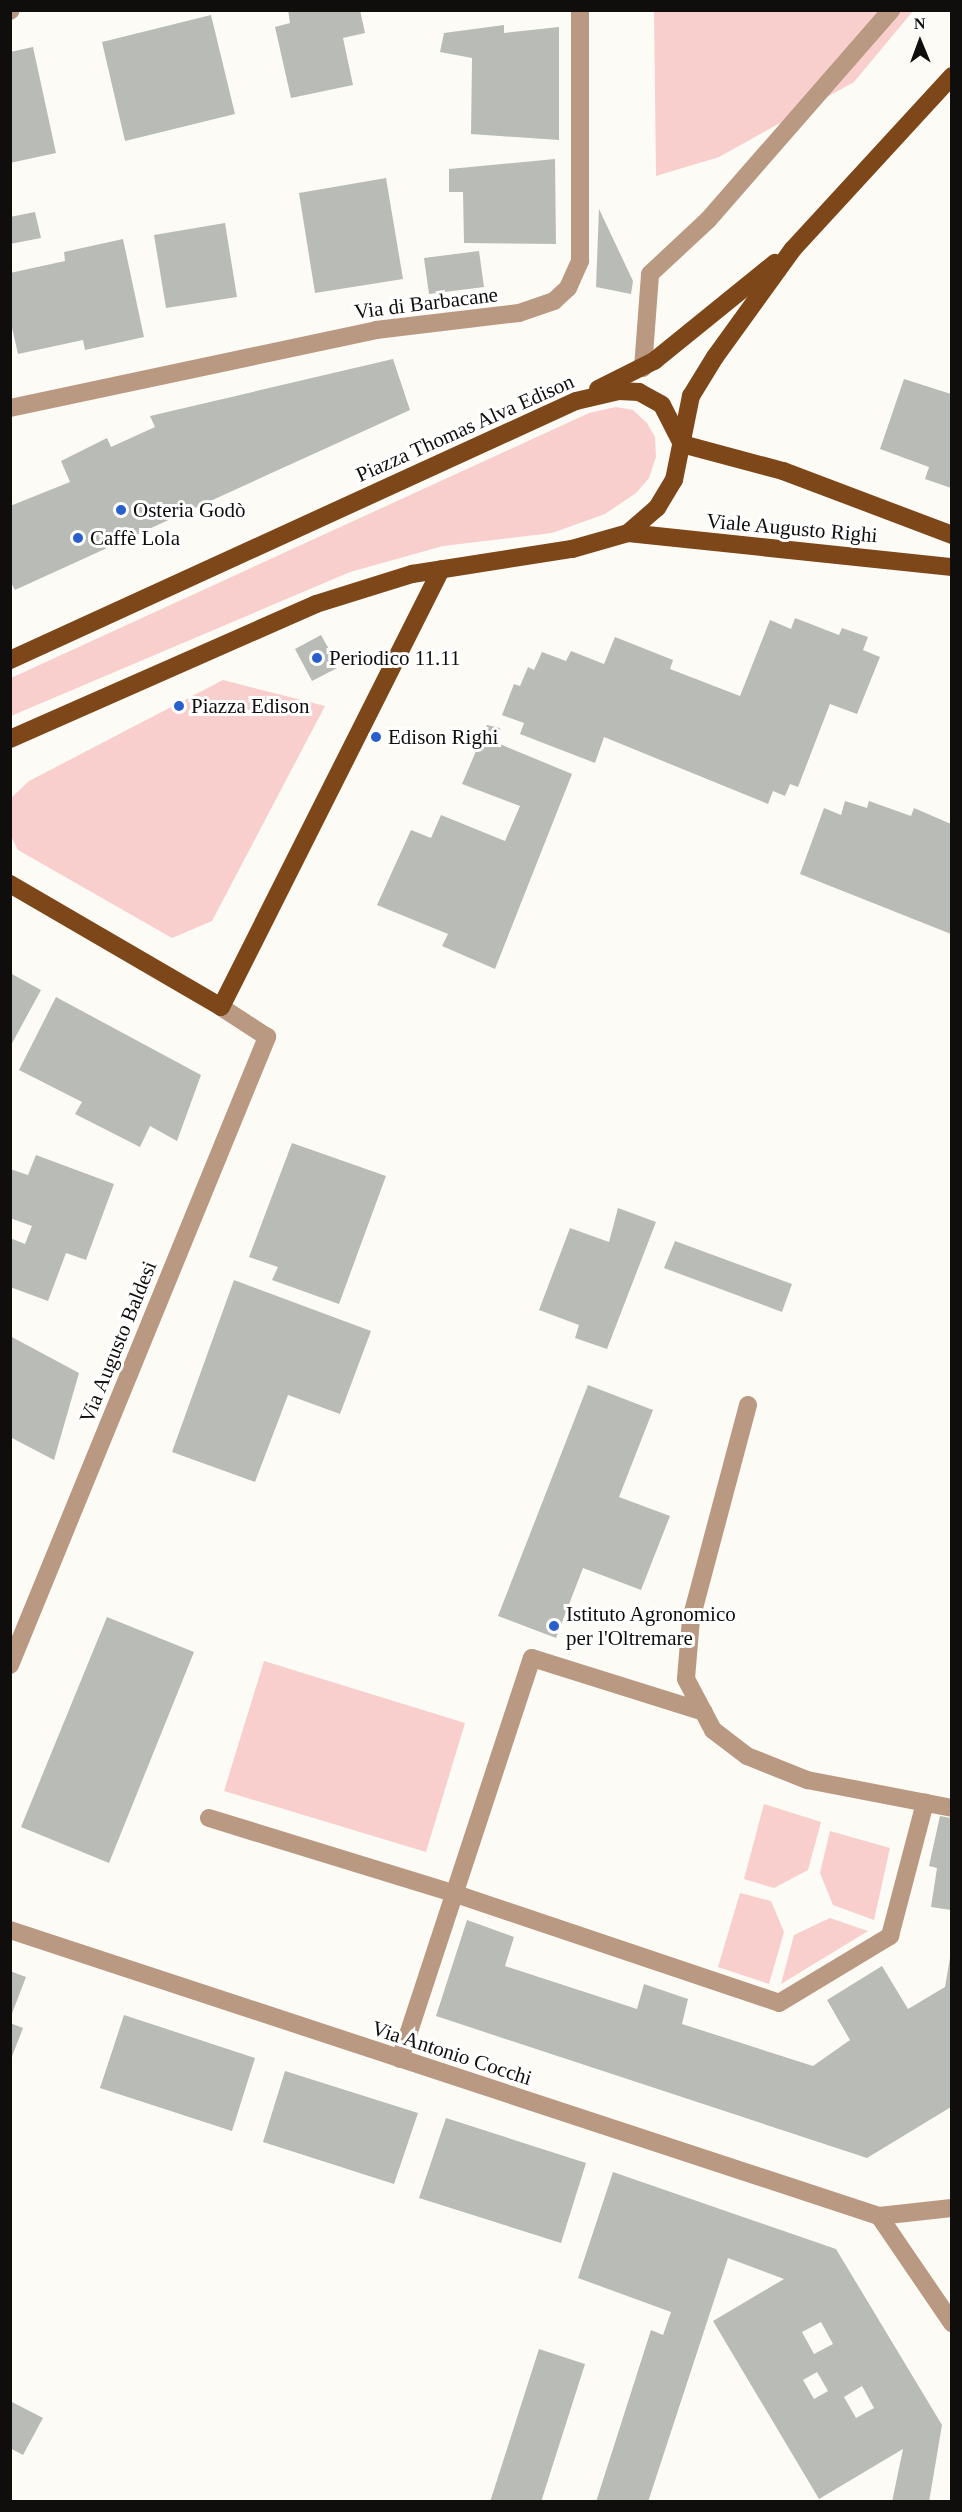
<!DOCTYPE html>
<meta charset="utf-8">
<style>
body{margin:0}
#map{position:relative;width:962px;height:2512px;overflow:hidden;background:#fdfbf5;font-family:"Times New Roman",serif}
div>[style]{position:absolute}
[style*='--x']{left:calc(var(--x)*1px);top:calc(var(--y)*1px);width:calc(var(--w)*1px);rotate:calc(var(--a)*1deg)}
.green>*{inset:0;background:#f8cfcd}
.building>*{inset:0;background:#b9bcb6}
.minor>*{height:18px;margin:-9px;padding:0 9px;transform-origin:9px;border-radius:9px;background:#ba9982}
.major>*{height:18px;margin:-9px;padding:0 9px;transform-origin:9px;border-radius:9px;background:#7e4719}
.dots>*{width:16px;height:16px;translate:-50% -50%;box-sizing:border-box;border:3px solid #fff;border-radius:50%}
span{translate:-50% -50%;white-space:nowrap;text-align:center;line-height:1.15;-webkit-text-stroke:6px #fff;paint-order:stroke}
.street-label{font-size:21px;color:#0f0e0c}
.poi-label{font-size:21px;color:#0f0e0c}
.left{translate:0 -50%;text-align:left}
.frame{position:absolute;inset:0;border:12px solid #0f0e0c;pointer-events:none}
.north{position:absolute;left:890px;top:12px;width:60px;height:60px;-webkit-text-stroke:4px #fff;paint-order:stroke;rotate:359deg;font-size:16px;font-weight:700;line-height:24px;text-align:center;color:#0f0e0c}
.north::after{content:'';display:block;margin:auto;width:21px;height:27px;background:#0f0e0c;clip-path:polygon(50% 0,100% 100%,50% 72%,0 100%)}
</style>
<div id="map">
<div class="green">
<i style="clip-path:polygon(654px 11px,913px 11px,854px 82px,719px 157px,656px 176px)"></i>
<i style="clip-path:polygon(616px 407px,633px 410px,647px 423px,655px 437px,656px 457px,649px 478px,636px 493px,605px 514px,552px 533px,443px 546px,350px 572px,11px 716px,11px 678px,589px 413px)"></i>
<i style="clip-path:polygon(223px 680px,325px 706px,212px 921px,172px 938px,18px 850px,11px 836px,11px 798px,29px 781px)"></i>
<i style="clip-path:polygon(264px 1661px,465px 1723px,426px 1852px,224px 1791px)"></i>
<i style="clip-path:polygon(764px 1804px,821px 1822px,808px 1870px,774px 1888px,744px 1879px)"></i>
<i style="clip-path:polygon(830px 1831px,890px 1848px,874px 1920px,833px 1905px,820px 1873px)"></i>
<i style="clip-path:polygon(740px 1893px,771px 1901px,784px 1932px,769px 1984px,718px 1967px)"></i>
<i style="clip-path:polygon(830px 1918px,868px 1931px,781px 1984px,794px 1935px)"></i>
</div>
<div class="building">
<i style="clip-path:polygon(288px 10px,360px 10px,365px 33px,343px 38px,353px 85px,291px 98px,275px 27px,290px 23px)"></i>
<i style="clip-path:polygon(211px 15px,235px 114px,125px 141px,102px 42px)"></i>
<i style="clip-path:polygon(504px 25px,504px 33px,559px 27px,559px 140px,471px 134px,472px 58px,440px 52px,444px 33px)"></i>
<i style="clip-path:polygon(33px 47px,56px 153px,10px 163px,10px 52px)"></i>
<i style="clip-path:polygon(555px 159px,556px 244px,464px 243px,463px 192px,449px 192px,449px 169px)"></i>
<i style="clip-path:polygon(386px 178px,403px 279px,315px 293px,299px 193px)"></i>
<i style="clip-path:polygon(599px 209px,633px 281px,631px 294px,596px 287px)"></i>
<i style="clip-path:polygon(35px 212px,41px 238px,10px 244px,10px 217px)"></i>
<i style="clip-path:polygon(225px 223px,237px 297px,166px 308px,154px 235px)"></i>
<i style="clip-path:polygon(123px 239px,144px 337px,85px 350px,83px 340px,18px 354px,10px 319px,10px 273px,65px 261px,64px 252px)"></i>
<i style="clip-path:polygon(479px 251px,484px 287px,429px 294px,424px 258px)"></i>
<i style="clip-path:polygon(393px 359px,410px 410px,15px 590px,10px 581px,10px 506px,70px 482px,61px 461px,107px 438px,111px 447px,155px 427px,150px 416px)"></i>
<i style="clip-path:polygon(904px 379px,951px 394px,951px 488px,925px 479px,929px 467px,880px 449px)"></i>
<i style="clip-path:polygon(795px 618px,839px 635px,842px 628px,868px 637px,863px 650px,880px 657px,857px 714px,830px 704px,798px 787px,790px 784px,785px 796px,773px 791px,768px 804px,604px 737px,595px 763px,520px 734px,524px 723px,502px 715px,514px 684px,520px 686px,528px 667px,534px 670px,542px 652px,566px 661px,571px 651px,604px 664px,615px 637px,673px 660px,670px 669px,740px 696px,770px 620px,791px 629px)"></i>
<i style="clip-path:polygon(321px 635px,339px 667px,312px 681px,295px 649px)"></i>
<i style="clip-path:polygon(487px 725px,500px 728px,495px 742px,572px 774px,495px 969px,442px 946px,448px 934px,377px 905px,411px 830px,431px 838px,441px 815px,505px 841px,520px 806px,462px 784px)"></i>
<i style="clip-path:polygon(845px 801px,867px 808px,869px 801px,911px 816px,914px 808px,951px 824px,951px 934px,800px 874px,824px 808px,841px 815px)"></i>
<i style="clip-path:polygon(10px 973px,41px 990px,10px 1047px)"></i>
<i style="clip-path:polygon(56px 997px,201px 1075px,177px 1141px,150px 1126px,140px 1147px,75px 1114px,82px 1102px,19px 1070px)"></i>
<i style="clip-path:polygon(292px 1143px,386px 1176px,339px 1304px,272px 1280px,278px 1267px,249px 1257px)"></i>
<i style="clip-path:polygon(36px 1155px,114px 1184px,86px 1260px,66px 1253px,48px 1301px,10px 1287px,10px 1238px,25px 1244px,32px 1226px,10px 1218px,10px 1169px,28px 1175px)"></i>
<i style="clip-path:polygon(618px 1208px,656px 1222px,607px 1349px,575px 1338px,579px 1325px,539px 1310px,570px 1228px,609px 1242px)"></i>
<i style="clip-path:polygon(675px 1241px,792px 1284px,782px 1312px,664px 1268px)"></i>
<i style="clip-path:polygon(234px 1280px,371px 1331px,340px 1414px,288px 1395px,255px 1482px,172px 1452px)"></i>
<i style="clip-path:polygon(10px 1336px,79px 1373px,54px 1460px,10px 1437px)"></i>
<i style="clip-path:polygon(588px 1385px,653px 1410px,619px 1497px,670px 1516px,641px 1590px,583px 1568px,556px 1638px,498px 1616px)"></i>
<i style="clip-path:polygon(107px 1617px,194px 1652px,109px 1863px,21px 1827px)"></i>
<i style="clip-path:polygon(940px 1816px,951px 1818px,951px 1910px,931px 1907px,937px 1868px,929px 1866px)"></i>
<i style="clip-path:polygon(467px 1920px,514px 1937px,505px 1966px,637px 2009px,644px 1984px,688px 1999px,682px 2024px,813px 2066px,850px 2040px,827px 2000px,882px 1966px,908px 2009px,945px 1987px,951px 1952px,951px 2107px,867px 2158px,436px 2016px)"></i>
<i style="clip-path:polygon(10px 1971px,26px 1977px,11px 2016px,10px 2016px)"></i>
<i style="clip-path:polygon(124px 2015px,255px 2058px,232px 2131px,100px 2088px)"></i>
<i style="clip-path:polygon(10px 2023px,23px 2028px,11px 2059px,10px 2059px)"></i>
<i style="clip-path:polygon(285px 2071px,418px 2113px,394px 2184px,263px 2142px)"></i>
<i style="clip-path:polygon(446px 2118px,586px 2163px,561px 2243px,419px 2198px)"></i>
<i style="clip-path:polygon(evenodd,613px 2172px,836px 2249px,942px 2425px,929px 2502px,892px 2502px,903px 2449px,819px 2499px,713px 2321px,784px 2279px,728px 2258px,648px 2502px,596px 2502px,651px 2330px,663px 2335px,671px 2312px,578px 2278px,613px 2172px,821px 2322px,833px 2344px,814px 2354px,802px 2332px,821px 2322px,613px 2172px,817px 2372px,828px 2391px,814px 2399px,803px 2380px,817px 2372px,613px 2172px,862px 2386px,874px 2408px,856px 2418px,844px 2397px,862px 2386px)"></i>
<i style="clip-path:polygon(539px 2349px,585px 2364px,541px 2502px,490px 2502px)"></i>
<i style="clip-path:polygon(10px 2401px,43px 2418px,23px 2455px,10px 2448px)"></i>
</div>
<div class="minor">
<i style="--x:10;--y:11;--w:1;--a:-45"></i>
<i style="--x:643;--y:368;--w:94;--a:-85.7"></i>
<i style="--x:650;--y:274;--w:79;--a:-43"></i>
<i style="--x:708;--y:220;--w:279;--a:-48.9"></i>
<i style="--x:10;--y:408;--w:374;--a:-12"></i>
<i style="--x:376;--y:330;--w:144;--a:-6.8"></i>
<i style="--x:519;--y:313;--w:37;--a:-19"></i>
<i style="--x:554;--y:301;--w:19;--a:-43"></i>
<i style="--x:568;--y:288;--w:30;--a:-66"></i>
<i style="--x:580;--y:261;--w:251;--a:-90"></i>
<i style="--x:748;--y:1405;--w:221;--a:104.9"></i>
<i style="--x:691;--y:1619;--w:60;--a:94.8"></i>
<i style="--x:686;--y:1679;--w:58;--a:62.1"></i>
<i style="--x:713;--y:1730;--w:43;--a:37.4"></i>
<i style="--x:747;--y:1756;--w:65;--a:21.8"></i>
<i style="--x:807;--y:1780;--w:148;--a:10.9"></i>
<i style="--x:10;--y:1665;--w:679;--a:-67.74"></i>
<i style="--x:267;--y:1037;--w:55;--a:-146.9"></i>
<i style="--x:209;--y:1818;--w:255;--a:17.1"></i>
<i style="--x:453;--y:1893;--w:344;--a:18.6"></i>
<i style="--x:779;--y:2003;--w:130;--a:-31.1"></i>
<i style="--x:890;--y:1936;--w:138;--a:-75.3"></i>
<i style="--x:10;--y:1930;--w:915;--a:18.22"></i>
<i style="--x:879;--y:2216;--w:73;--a:-6.3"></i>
<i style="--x:400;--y:2059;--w:422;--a:-71.8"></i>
<i style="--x:532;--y:1658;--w:180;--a:17.4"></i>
<i style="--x:879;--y:2216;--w:130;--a:55.7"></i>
</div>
<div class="major">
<i style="--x:598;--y:389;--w:63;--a:-26.6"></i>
<i style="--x:654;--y:361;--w:156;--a:-39"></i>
<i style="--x:682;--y:444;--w:105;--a:15"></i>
<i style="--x:783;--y:471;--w:181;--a:20.7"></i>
<i style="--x:628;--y:533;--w:326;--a:6"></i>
<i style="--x:10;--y:660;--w:622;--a:-24.59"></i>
<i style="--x:576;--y:401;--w:44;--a:-13.1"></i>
<i style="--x:619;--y:391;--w:20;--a:3"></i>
<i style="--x:639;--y:392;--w:26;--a:29"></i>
<i style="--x:662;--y:405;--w:42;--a:62.8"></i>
<i style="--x:10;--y:739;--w:334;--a:-23.8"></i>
<i style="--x:316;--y:604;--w:101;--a:-17.4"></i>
<i style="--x:412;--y:574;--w:162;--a:-8.9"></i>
<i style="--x:572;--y:549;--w:58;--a:-15.9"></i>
<i style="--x:628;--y:533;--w:38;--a:-41"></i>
<i style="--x:657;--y:508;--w:33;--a:-59"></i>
<i style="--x:674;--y:480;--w:86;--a:-78.6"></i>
<i style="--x:691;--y:396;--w:46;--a:-58.4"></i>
<i style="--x:715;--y:357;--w:133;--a:-54.2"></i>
<i style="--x:793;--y:249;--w:235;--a:-47.4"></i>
<i style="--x:10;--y:884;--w:244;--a:30.2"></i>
<i style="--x:221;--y:1007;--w:490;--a:-63.3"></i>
</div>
<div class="dots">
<i style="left:121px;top:510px;background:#285fcd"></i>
<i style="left:78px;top:538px;background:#285fcd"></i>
<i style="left:317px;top:658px;background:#285fcd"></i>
<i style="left:179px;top:706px;background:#285fcd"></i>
<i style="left:376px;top:737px;background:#285fcd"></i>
<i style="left:554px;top:1626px;background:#285fcd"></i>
</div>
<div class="street-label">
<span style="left:426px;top:303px;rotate:-7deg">Via di Barbacane</span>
<span style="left:465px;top:428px;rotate:-24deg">Piazza Thomas Alva Edison</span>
<span style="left:792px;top:528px;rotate:5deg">Viale Augusto Righi</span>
<span style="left:118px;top:1342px;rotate:-68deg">Via Augusto Baldesi</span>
<span style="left:452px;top:2053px;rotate:18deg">Via Antonio Cocchi</span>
</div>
<div class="poi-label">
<span class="left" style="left:133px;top:510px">Osteria Godò</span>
<span class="left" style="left:90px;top:538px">Caffè Lola</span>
<span class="left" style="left:329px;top:658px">Periodico 11.11</span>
<span class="left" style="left:191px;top:706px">Piazza Edison</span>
<span class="left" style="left:388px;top:737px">Edison Righi</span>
<span class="left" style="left:566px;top:1626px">Istituto Agronomico<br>per l'Oltremare</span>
</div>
<div class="frame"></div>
<div class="north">N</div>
</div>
